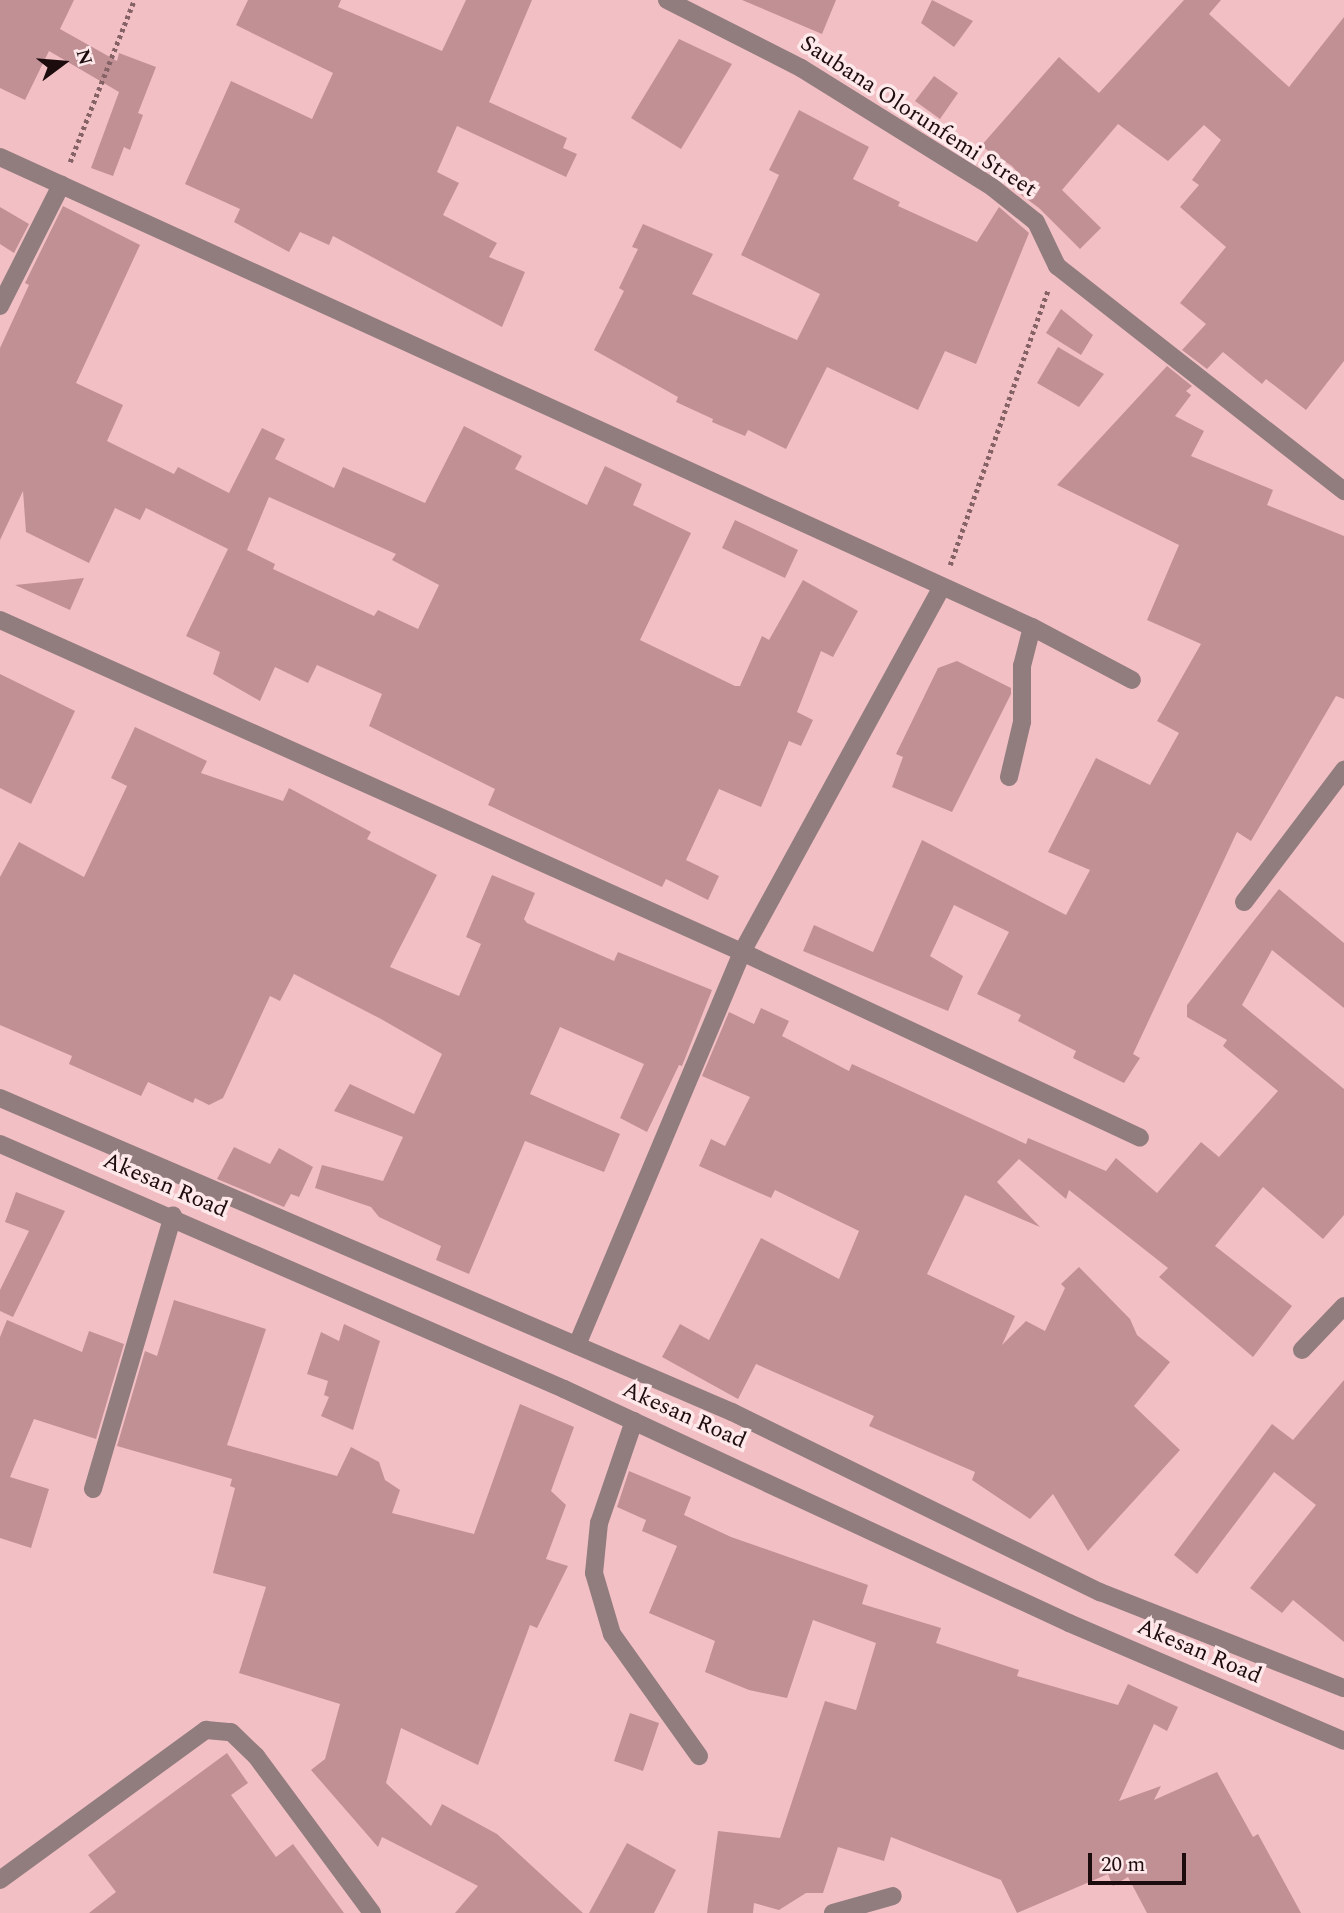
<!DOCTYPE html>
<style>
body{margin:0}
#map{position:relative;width:1344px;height:1913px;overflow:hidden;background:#f2bfc4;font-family:Spectral,serif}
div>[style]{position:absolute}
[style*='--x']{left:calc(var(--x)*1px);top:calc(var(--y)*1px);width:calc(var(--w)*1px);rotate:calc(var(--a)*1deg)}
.building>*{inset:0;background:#c19095}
.path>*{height:4.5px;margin-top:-2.25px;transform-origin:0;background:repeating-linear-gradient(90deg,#846266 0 3.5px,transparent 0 7px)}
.service>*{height:18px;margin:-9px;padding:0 9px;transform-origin:9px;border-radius:9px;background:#917c7e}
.minor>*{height:18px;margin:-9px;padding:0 9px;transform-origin:9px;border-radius:9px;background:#917c7e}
.tertiary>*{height:18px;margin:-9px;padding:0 9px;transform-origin:9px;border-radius:9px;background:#917c7e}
span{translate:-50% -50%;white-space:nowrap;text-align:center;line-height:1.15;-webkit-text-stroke:7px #fee8ea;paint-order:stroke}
.street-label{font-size:23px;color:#1d0c0e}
.north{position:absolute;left:28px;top:28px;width:70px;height:70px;-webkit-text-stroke:5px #fee8ea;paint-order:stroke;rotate:74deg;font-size:19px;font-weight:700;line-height:28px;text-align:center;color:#1d0c0e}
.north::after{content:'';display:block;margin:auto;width:24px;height:32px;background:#1d0c0e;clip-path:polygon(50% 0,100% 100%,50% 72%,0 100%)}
.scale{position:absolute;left:1088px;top:1853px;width:98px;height:32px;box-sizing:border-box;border:4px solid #1d0c0e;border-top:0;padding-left:9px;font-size:21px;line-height:24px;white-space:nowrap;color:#1d0c0e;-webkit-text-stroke:5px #fee8ea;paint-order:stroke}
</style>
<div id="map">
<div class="building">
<i style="clip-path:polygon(0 0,74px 0,60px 29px,117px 61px,119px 53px,156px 67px,138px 113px,143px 115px,130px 150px,124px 147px,113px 176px,91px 168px,119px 92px,49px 51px,25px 100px,0 88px)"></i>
<i style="clip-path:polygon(248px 0,341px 0,338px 7px,442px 51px,466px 0,532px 0,489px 102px,567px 138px,563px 148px,577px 154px,566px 177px,457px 126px,437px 172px,459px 183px,443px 215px,497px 243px,489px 257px,525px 272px,502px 327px,333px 236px,329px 245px,300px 232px,289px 252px,234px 222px,240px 209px,185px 184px,231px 81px,312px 119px,333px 73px,236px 25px)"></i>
<i style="clip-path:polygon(742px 0,836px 0,822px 34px)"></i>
<i style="clip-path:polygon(932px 0,973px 21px,954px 47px,921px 23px)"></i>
<i style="clip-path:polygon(1184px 0,1221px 0,1209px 14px,1289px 87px,1344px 17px,1344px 361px,1306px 410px,1266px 379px,1262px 384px,1223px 352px,1207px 369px,1182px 350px,1206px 324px,1180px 303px,1226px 247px,1180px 207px,1199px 185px,1192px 180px,1221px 140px,1204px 125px,1168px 161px,1118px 124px,1062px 190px,1101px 228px,1080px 249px,1039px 208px,1012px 188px,1020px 175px,1012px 166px,981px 146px,1059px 57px,1099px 93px)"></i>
<i style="clip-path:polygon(679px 39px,732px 64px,681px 149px,631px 118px)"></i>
<i style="clip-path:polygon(934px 76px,958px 93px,940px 119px,915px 101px)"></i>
<i style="clip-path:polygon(799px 110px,869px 147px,853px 179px,900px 202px,898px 206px,977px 242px,999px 207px,1029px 233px,976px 364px,945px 351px,918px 410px,827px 367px,786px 449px,748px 430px,745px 436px,712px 422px,713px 419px,676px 402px,678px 397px,594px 350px,624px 291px,619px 288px,638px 249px,632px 247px,643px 224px,713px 254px,692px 294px,797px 340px,820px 294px,741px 255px,779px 175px,769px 170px)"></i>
<i style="clip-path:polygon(evenodd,63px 206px,140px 245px,76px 383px,123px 405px,107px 441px,174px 474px,178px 467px,229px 493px,262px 428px,285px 439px,275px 459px,334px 488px,343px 467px,425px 503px,464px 426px,522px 456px,515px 469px,587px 505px,605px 466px,642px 484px,633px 505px,691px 533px,640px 640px,735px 686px,740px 686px,762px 636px,769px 640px,803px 580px,858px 611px,833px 657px,821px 651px,797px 712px,813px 720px,801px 746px,789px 741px,761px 807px,719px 789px,686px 860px,719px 876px,708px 900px,666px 879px,662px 887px,488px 805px,495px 789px,369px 726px,382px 694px,317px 665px,308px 683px,275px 667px,260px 701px,213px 674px,220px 652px,186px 636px,228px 549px,146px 508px,140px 520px,115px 508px,89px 563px,26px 532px,23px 491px,0 540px,0 348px,29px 285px,25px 283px,63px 206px,269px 497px,396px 554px,392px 560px,439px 585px,418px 629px,378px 610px,374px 616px,273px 569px,275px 564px,247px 550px,269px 497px)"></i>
<i style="clip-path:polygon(0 207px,29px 224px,14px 253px,0 244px)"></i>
<i style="clip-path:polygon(1061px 309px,1093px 335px,1081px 355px,1046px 333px)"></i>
<i style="clip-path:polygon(1058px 347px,1104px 374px,1079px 407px,1037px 383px)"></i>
<i style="clip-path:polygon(1167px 366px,1192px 386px,1186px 391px,1191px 395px,1175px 416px,1204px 431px,1191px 456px,1273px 490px,1267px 505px,1344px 536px,1344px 699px,1336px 696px,1251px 841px,1237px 832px,1133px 1054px,1140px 1058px,1124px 1083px,1073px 1058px,1076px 1051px,1018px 1021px,1021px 1015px,977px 994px,1009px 932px,954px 905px,930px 956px,963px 976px,948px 1011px,803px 951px,814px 925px,873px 952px,922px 840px,1066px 915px,1090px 870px,1048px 852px,1096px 758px,1150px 785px,1179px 733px,1157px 721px,1201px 644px,1147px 620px,1179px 545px,1057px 485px)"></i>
<i style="clip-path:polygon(735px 520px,798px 550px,785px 578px,722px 548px)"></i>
<i style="clip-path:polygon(84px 578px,70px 610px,15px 585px)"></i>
<i style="clip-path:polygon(957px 661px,1011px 688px,1011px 694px,952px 812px,892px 787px,903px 757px,896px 754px,938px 668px)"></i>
<i style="clip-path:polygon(0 674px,75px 711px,31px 804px,0 788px)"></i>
<i style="clip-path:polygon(135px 727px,207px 761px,201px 773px,283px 801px,289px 788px,371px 832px,367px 839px,437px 875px,390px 967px,459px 996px,481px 944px,466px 937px,492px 875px,535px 893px,524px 919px,527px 923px,614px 961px,618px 952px,712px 990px,682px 1066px,679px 1065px,647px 1132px,620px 1118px,644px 1064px,560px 1027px,530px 1094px,620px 1134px,604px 1172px,525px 1141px,469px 1274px,436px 1260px,441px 1246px,379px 1217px,371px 1207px,315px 1188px,322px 1165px,383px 1181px,403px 1137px,334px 1111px,350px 1084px,414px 1114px,442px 1054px,381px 1019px,294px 974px,280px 1001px,270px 996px,223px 1098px,209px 1105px,195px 1098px,193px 1103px,148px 1082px,141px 1096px,69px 1064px,72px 1056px,0 1025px,0 877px,19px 842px,84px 877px,127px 786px,111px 778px)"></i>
<i style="clip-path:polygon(1279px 889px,1344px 943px,1344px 1008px,1272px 950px,1242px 1005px,1344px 1089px,1344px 1215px,1323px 1239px,1263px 1187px,1215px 1246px,1292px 1306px,1253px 1357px,1159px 1277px,1168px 1268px,1069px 1190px,1066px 1199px,1019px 1159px,997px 1182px,1040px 1227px,965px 1195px,927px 1274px,1015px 1316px,1002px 1345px,1026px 1321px,1045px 1331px,1065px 1288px,1061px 1284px,1079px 1267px,1130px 1319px,1137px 1335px,1170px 1362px,1134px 1406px,1180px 1450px,1088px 1551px,1053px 1494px,1030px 1519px,972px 1480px,975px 1472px,869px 1426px,874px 1416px,756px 1364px,738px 1399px,662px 1357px,680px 1324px,709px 1340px,761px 1238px,839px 1279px,859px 1231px,775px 1190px,771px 1198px,699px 1166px,711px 1139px,725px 1146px,750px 1097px,702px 1076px,729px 1012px,754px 1024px,761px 1008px,789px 1021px,782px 1036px,849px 1071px,852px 1064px,1026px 1144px,1028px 1138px,1106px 1171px,1116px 1158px,1157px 1193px,1201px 1142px,1219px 1157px,1278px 1091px,1223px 1046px,1227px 1040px,1187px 1017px,1187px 1005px)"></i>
<i style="clip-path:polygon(234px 1147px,270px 1164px,279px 1148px,313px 1167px,299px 1197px,291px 1194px,284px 1207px,217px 1179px)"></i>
<i style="clip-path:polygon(16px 1192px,65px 1211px,13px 1317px,0 1311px,0 1290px,29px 1231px,5px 1222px)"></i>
<i style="clip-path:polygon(174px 1300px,266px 1329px,227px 1445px,337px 1476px,351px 1447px,379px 1462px,385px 1480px,400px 1490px,392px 1513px,474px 1534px,520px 1404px,574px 1427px,551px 1491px,566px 1505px,546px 1559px,568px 1566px,537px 1628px,530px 1625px,478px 1765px,401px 1728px,386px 1783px,431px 1826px,442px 1804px,497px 1834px,583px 1913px,455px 1913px,478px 1886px,382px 1837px,378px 1847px,311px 1770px,325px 1759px,340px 1704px,239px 1673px,266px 1587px,213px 1573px,235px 1488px,230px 1486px,232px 1479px,117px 1446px,145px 1351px,157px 1356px)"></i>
<i style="clip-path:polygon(7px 1320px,82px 1352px,89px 1331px,124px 1344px,96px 1439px,34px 1419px,10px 1477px,49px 1489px,31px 1548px,0 1538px,0 1337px)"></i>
<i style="clip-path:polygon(344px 1324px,380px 1341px,353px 1430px,321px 1416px,329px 1397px,324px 1395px,328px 1381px,307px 1374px,321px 1332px,339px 1341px)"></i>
<i style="clip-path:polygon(1344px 1380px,1344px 1642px,1293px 1600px,1282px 1613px,1250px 1588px,1316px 1505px,1274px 1472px,1197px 1574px,1174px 1555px,1272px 1424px,1293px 1440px)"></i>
<i style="clip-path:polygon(629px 1471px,691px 1497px,684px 1515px,731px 1537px,868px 1585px,862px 1604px,941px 1628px,936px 1643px,1019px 1670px,1017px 1676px,1118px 1705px,1128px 1684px,1178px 1707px,1167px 1731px,1154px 1724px,1119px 1801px,1161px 1786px,1154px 1800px,1217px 1772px,1253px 1837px,1258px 1834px,1301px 1913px,1147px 1913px,1128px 1877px,1113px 1886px,1108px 1874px,1017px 1913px,1001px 1880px,891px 1837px,884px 1861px,838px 1847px,823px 1893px,806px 1893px,779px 1910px,754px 1903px,753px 1913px,707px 1913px,718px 1831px,780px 1838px,825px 1701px,856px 1710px,876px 1643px,813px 1620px,787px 1698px,749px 1690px,705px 1672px,715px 1641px,649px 1613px,677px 1546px,642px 1531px,646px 1520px,617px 1507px)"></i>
<i style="clip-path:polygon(630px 1713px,659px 1723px,643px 1771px,614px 1761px)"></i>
<i style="clip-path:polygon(227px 1753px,248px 1783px,231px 1795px,276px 1857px,293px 1844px,344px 1913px,89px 1913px,116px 1892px,88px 1855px)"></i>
<i style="clip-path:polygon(627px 1843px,676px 1870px,654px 1913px,589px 1913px)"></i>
</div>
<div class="path">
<i style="--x:70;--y:162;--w:174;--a:-68.4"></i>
<i style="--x:950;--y:565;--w:292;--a:-70.4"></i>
</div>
<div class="service">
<i style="--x:1009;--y:777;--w:57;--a:-76.7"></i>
<i style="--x:1022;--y:722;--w:56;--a:-90"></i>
<i style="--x:1022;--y:666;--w:40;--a:-75.6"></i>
<i style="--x:634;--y:1421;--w:108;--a:108.9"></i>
<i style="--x:599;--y:1523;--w:50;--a:95.7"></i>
<i style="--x:594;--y:1573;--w:64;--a:73.6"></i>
<i style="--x:612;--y:1634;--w:150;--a:54.5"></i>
<i style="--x:93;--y:1489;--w:285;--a:-73.7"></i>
<i style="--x:833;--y:1913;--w:62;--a:-15.8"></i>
</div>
<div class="minor">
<i style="--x:667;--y:0;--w:150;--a:26.9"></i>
<i style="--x:801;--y:68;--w:225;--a:31.9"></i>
<i style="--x:992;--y:187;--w:56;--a:38.5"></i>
<i style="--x:1036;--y:222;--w:49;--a:64.5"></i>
<i style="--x:1057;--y:266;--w:365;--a:38.1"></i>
<i style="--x:0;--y:157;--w:1134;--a:24.49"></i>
<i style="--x:1032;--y:627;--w:113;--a:27.9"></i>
<i style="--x:0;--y:306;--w:136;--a:-63.2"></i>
<i style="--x:0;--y:620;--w:813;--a:24.11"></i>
<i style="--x:742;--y:952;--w:439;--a:25"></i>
<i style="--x:1244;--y:902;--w:166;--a:-52.9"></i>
<i style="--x:577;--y:1345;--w:426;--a:-67.2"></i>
<i style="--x:742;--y:952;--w:416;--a:-61.3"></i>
<i style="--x:1302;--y:1350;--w:61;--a:-46.3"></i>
<i style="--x:0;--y:1880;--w:255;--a:-36.1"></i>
<i style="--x:206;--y:1730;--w:25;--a:5"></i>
<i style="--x:231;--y:1732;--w:35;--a:44"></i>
<i style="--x:256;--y:1756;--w:195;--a:53.5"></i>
</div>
<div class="tertiary">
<i style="--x:0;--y:1098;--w:797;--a:23.22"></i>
<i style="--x:732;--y:1412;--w:410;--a:26.1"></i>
<i style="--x:1100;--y:1592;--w:262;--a:21.5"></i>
<i style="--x:0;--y:1144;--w:615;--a:23.48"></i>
<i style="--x:564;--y:1389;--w:557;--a:24.86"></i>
<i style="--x:1069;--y:1623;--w:299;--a:23.2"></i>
</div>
<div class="street-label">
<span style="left:918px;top:117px;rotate:33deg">Saubana Olorunfemi Street</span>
<span style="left:165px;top:1186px;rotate:23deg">Akesan Road</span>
<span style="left:684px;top:1416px;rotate:24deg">Akesan Road</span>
<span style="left:1199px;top:1652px;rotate:23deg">Akesan Road</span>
</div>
<div class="north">N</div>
<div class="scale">20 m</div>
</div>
